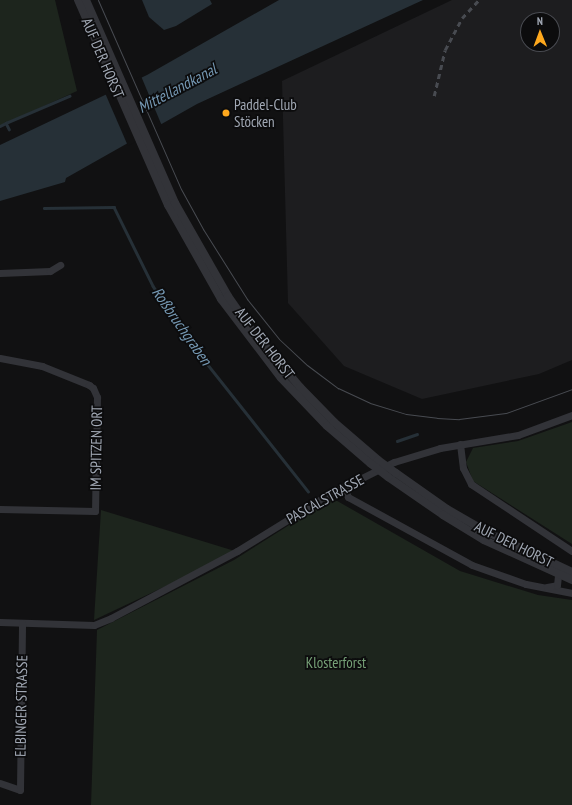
<!DOCTYPE html>
<meta charset="utf-8">
<style>
body{margin:0}
#map{position:relative;width:572px;height:805px;overflow:hidden;background:#111112;font-family:"PT Sans Narrow",sans-serif}
div>[style]{position:absolute}
[style*='--x']{left:calc(var(--x)*1px);top:calc(var(--y)*1px);width:calc(var(--w)*1px);rotate:calc(var(--a)*1deg)}
.built>*{inset:0;background:#1d1d1f}
.green>*{inset:0;background:#1d251d}
.water>*{inset:0;background:#263037}
.pier>*{inset:0;background:#111112}
.stream>*{height:2.5px;margin:-1.25px;padding:0 1.25px;transform-origin:1.25px;border-radius:1.25px;background:#263037}
.minor>*{height:7px;margin:-3.5px;padding:0 3.5px;transform-origin:3.5px;border-radius:3.5px;background:#323338}
.tertiary>*{height:8px;margin:-4px;padding:0 4px;transform-origin:4px;border-radius:4px;background:#323338}
.tram>*{height:1px;margin:-0.5px;padding:0 0.5px;transform-origin:0.5px;border-radius:0.5px;background:#484b51}
.rail>*{height:2.5px;margin-top:-1.25px;transform-origin:0;background:repeating-linear-gradient(90deg,#484b51 0 5px,transparent 0 9px)}
.tertiary-bridge>*{height:8px;margin:-4px;padding:0 4px;transform-origin:4px;border-radius:4px;background:#323338}
.dots>*{width:11px;height:11px;translate:-50% -50%;box-sizing:border-box;border:2px solid #0c0c0d;border-radius:50%}
span{translate:-50% -50%;white-space:nowrap;text-align:center;line-height:1.15;-webkit-text-stroke:3.5px #0c0c0d;paint-order:stroke}
.street-label{font-size:15px;color:#a1a8b4}
.poi-label{font-size:15px;color:#a1a8b4}
.left{translate:0 -50%;text-align:left}
.park-label{font-size:15px;color:#76a177}
.water-label{font-size:16px;color:#7598b3;font-style:italic}
.north{position:absolute;left:520px;top:12px;width:40px;height:40px;box-sizing:border-box;background:#0c0c0d;border:1px solid #484a50;border-radius:50%;rotate:359deg;font-size:11px;font-weight:700;line-height:16px;text-align:center;color:#a1a8b4}
.north::after{content:'';display:block;margin:auto;width:14px;height:18px;background:#fea81d;clip-path:polygon(50% 0,100% 100%,50% 72%,0 100%)}
</style>
<div id="map">
<div class="built">
<i style="clip-path:polygon(evenodd,452px 0,572px 0,572px 360px,539px 374px,422px 399px,344px 366px,288px 303px,282px 81px,452px 0,528px 20px,552px 20px,552px 44px,528px 44px,528px 20px)"></i>
</div>
<div class="green">
<i style="clip-path:polygon(0 0,55px 0,77px 91px,0 126px)"></i>
<i style="clip-path:polygon(572px 422px,572px 544px,473px 481px,466px 462px,473px 448px,518px 441px)"></i>
<i style="clip-path:polygon(332px 498px,460px 571px,538px 595px,572px 600px,572px 805px,91px 805px,97px 630px,234px 560px)"></i>
<i style="clip-path:polygon(101px 510px,238px 552px,94px 620px)"></i>
</div>
<div class="water">
<i style="clip-path:polygon(142px 0,210px 0,212px 4px,176px 26px,164px 30px,149px 17px)"></i>
<i style="clip-path:polygon(279px 0,423px 0,197px 104px,66px 178px,65px 182px,0 201px,0 145px,147px 75px)"></i>
</div>
<div class="pier">
<i style="clip-path:polygon(141px 76px,162px 126px,128px 146px,105px 93px)"></i>
</div>
<div class="stream">
<i style="--x:6;--y:123;--w:69;--a:-23.2"></i>
<i style="--x:0;--y:126;--w:7;--a:-27"></i>
<i style="--x:6;--y:123;--w:7;--a:63"></i>
<i style="--x:44;--y:208;--w:70;--a:-0.8"></i>
<i style="--x:114;--y:207;--w:88;--a:63.7"></i>
<i style="--x:153;--y:286;--w:78;--a:55.9"></i>
<i style="--x:197;--y:351;--w:179;--a:51.6"></i>
<i style="--x:397;--y:441;--w:21;--a:-19"></i>
</div>
<div class="minor">
<i style="--x:0;--y:273;--w:50;--a:-2.3"></i>
<i style="--x:50;--y:271;--w:12;--a:-31"></i>
<i style="--x:0;--y:358;--w:43;--a:10.8"></i>
<i style="--x:42;--y:366;--w:51;--a:22"></i>
<i style="--x:89;--y:385;--w:5;--a:37"></i>
<i style="--x:93;--y:388;--w:10;--a:66"></i>
<i style="--x:97;--y:397;--w:114;--a:91"></i>
<i style="--x:95;--y:511;--w:95;--a:-178.8"></i>
<i style="--x:460;--y:444;--w:24;--a:83"></i>
<i style="--x:463;--y:468;--w:18;--a:63"></i>
<i style="--x:471;--y:484;--w:121;--a:33.6"></i>
<i style="--x:344;--y:487;--w:11;--a:68"></i>
<i style="--x:348;--y:497;--w:141;--a:28.7"></i>
<i style="--x:472;--y:565;--w:57;--a:19.4"></i>
<i style="--x:526;--y:584;--w:47;--a:11.1"></i>
<i style="--x:547;--y:587;--w:10;--a:-11"></i>
<i style="--x:557;--y:585;--w:10;--a:-84"></i>
<i style="--x:0;--y:622;--w:94;--a:1.8"></i>
<i style="--x:94;--y:625;--w:18;--a:-22"></i>
<i style="--x:111;--y:618;--w:143;--a:-28"></i>
<i style="--x:237;--y:551;--w:105;--a:-31.7"></i>
<i style="--x:326;--y:496;--w:76;--a:-26.6"></i>
<i style="--x:394;--y:462;--w:48;--a:-16.9"></i>
<i style="--x:440;--y:448;--w:79;--a:-9.5"></i>
<i style="--x:518;--y:435;--w:58;--a:-20.3"></i>
<i style="--x:0;--y:783;--w:21;--a:19"></i>
<i style="--x:20;--y:790;--w:167;--a:-89.3"></i>
</div>
<div class="tertiary">
<i style="--x:78;--y:0;--w:224;--a:66.3"></i>
<i style="--x:168;--y:205;--w:108;--a:60.6"></i>
<i style="--x:221;--y:299;--w:99;--a:52.8"></i>
<i style="--x:281;--y:378;--w:66;--a:46.2"></i>
<i style="--x:327;--y:426;--w:57;--a:40.7"></i>
<i style="--x:86;--y:0;--w:222;--a:66.3"></i>
<i style="--x:175;--y:203;--w:107;--a:60.3"></i>
<i style="--x:228;--y:296;--w:40;--a:55.1"></i>
<i style="--x:251;--y:329;--w:76;--a:49.8"></i>
<i style="--x:300;--y:387;--w:49;--a:45.8"></i>
<i style="--x:334;--y:422;--w:58;--a:40.8"></i>
<i style="--x:396;--y:473;--w:62;--a:35.2"></i>
<i style="--x:447;--y:509;--w:46;--a:29.9"></i>
<i style="--x:487;--y:532;--w:94;--a:25.2"></i>
<i style="--x:388;--y:477;--w:67;--a:34.6"></i>
<i style="--x:443;--y:515;--w:48;--a:31.4"></i>
<i style="--x:484;--y:540;--w:97;--a:24.4"></i>
</div>
<div class="tram">
<i style="--x:98;--y:0;--w:206;--a:66.3"></i>
<i style="--x:181;--y:189;--w:46;--a:61.2"></i>
<i style="--x:203;--y:229;--w:83;--a:57.8"></i>
<i style="--x:247;--y:299;--w:51;--a:51.3"></i>
<i style="--x:279;--y:339;--w:38;--a:43"></i>
<i style="--x:307;--y:365;--w:39;--a:37"></i>
<i style="--x:338;--y:388;--w:35;--a:25"></i>
<i style="--x:370;--y:403;--w:38;--a:17"></i>
<i style="--x:406;--y:414;--w:31;--a:7"></i>
<i style="--x:437;--y:418;--w:22;--a:3"></i>
<i style="--x:459;--y:419;--w:47;--a:-7.3"></i>
<i style="--x:506;--y:413;--w:70;--a:-20"></i>
</div>
<div class="rail">
<i style="--x:434;--y:96;--w:47;--a:-76.6"></i>
<i style="--x:445;--y:50;--w:36;--a:-62"></i>
<i style="--x:462;--y:18;--w:25;--a:-47"></i>
</div>
<div class="tertiary-bridge">
<i style="--x:378;--y:460;--w:22;--a:36"></i>
<i style="--x:370;--y:463;--w:23;--a:38"></i>
</div>
<div class="dots">
<i style="left:226px;top:113px;background:#fea81d"></i>
</div>
<div class="street-label">
<span style="left:103px;top:58px;rotate:67deg">AUF DER HORST</span>
<span style="left:265px;top:343px;rotate:52deg">AUF DER HORST</span>
<span style="left:96px;top:448px;rotate:-89deg">IM SPITZEN ORT</span>
<span style="left:325px;top:499px;rotate:-29deg">PASCALSTRASSE</span>
<span style="left:514px;top:544px;rotate:26deg">AUF DER HORST</span>
<span style="left:21px;top:706px;rotate:-89deg">ELBINGER STRASSE</span>
</div>
<div class="poi-label">
<span class="left" style="left:234px;top:113px">Paddel-Club<br>Stöcken</span>
</div>
<div class="park-label">
<span style="left:336px;top:663px">Klosterforst</span>
</div>
<div class="water-label">
<span style="left:177px;top:88px;rotate:-28deg">Mittellandkanal</span>
<span style="left:182px;top:326px;rotate:55deg">Roßbruchgraben</span>
</div>
<div class="north">N</div>
</div>
